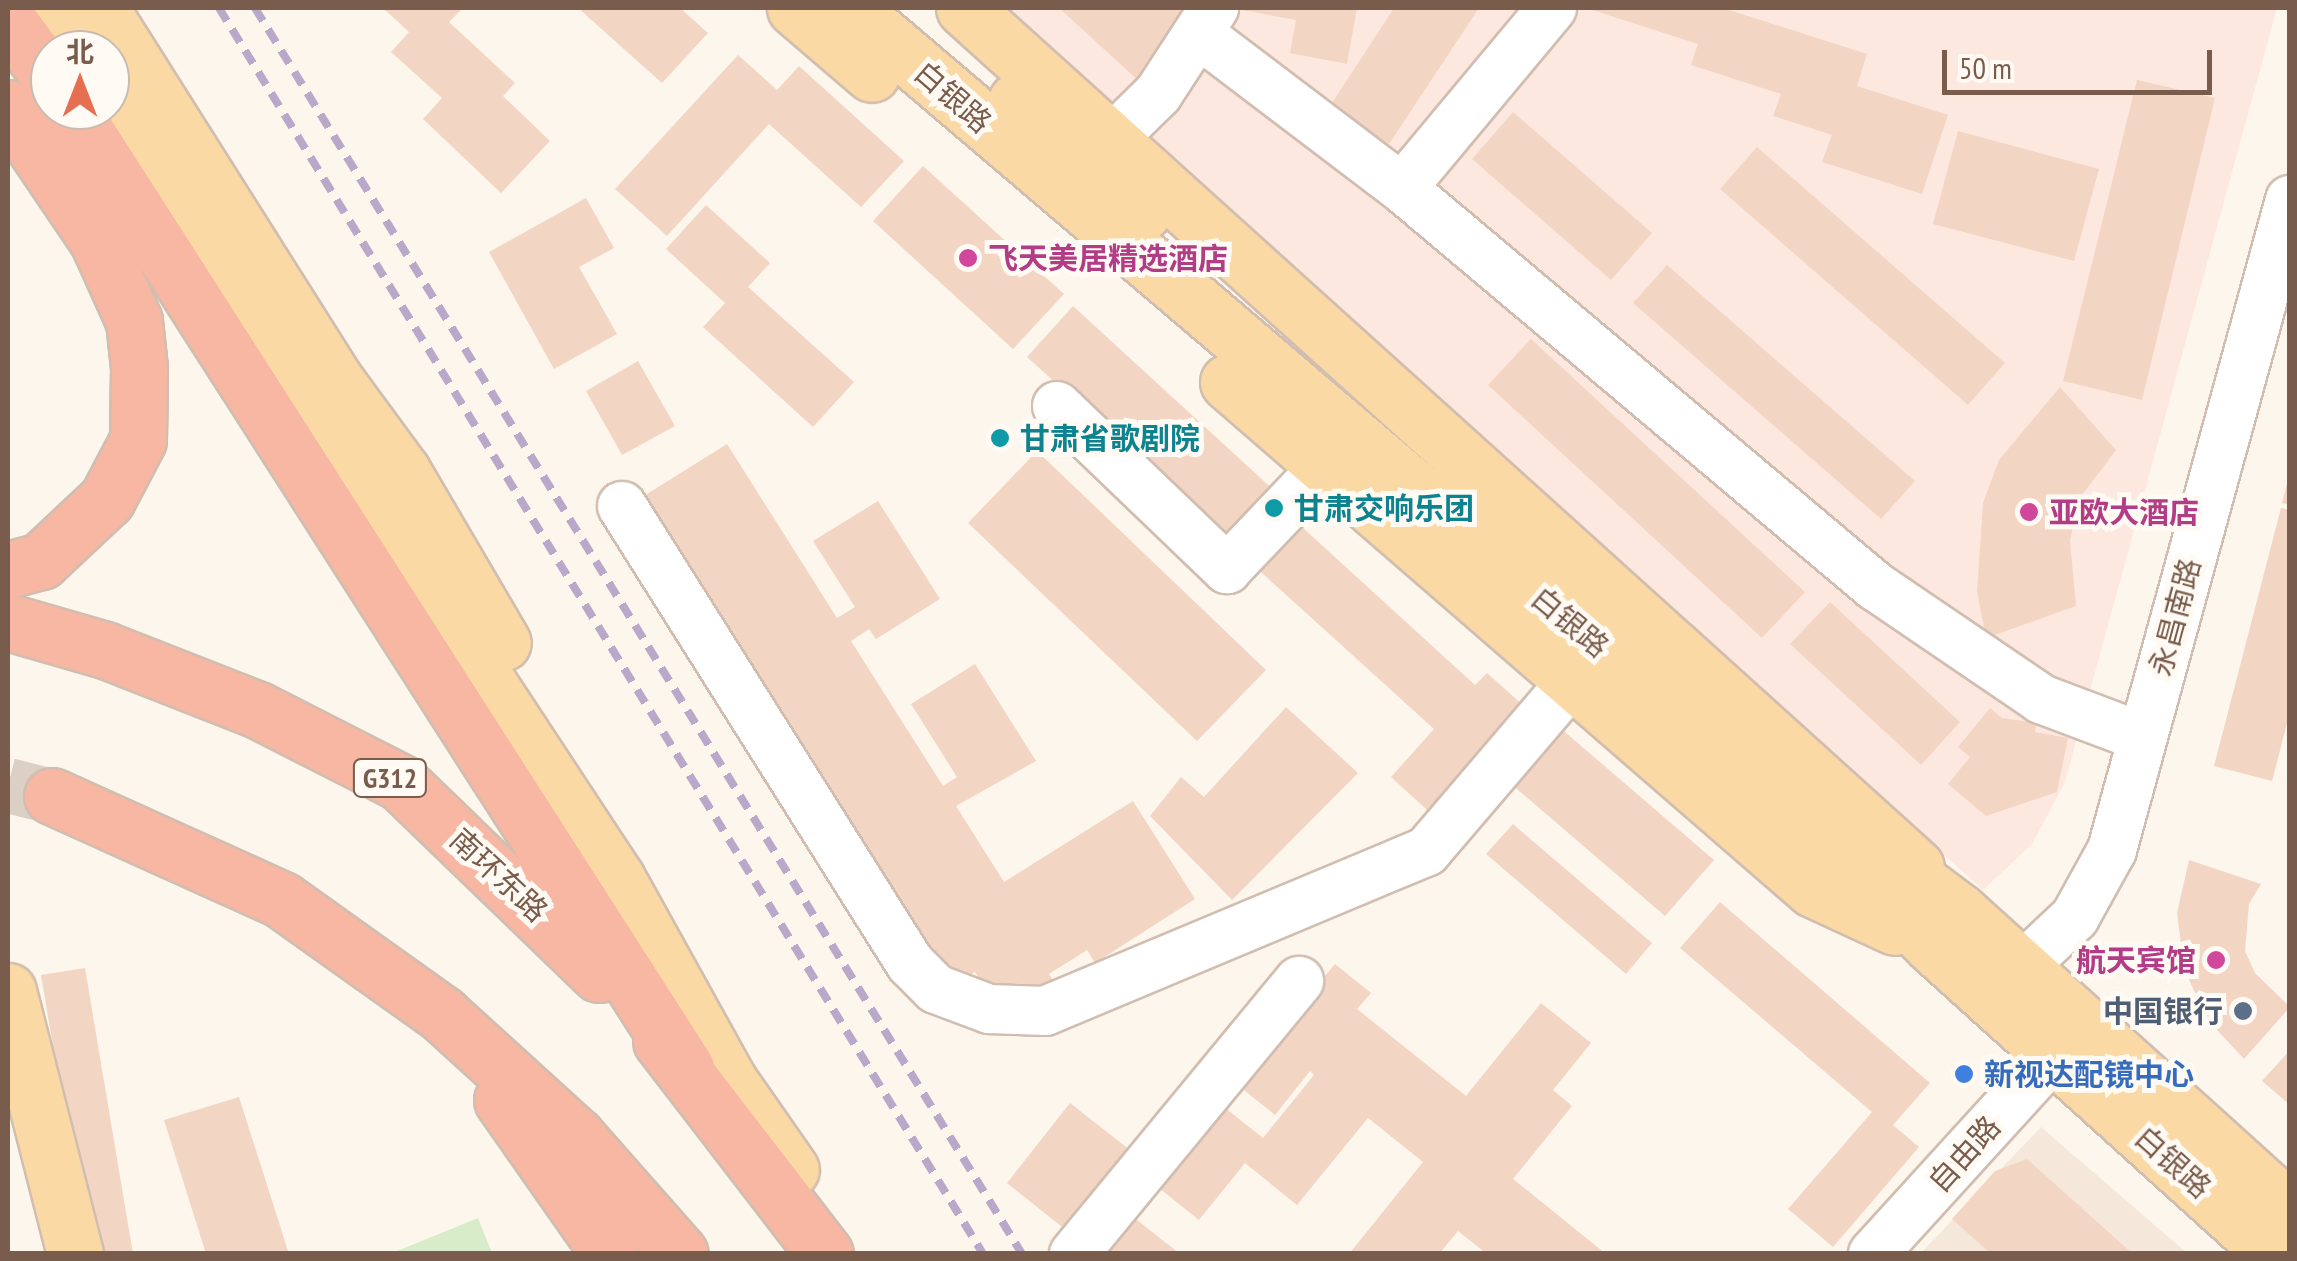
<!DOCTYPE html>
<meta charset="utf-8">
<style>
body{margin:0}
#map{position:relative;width:2297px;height:1261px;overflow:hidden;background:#fdf6ec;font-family:"PT Sans Narrow","Noto Sans SC",sans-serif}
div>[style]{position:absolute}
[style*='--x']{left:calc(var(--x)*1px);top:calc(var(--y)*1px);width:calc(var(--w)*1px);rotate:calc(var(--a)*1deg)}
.residential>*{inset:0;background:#f5e8da}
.commercial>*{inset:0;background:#fde8e0}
.green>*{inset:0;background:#d8ecc9}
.building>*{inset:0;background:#f3d5c3}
.highway-tunnel>*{height:55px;margin-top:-27.5px;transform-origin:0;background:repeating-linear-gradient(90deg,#dcd0c4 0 55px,transparent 0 83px)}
.roads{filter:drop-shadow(2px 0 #d1beb0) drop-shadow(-2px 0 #d1beb0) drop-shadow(0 2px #d1beb0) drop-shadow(0 -2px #d1beb0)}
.minor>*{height:48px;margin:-24px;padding:0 24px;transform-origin:24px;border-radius:24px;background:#fff}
.major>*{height:55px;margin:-27.5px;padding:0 27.5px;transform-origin:27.5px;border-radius:27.5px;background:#fbd9a5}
.highway>*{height:55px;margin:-27.5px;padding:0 27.5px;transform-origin:27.5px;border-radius:27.5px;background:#f7b7a3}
.rail>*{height:8px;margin-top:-4px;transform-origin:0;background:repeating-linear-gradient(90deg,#b9a8c9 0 15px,transparent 0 25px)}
.dots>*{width:28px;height:28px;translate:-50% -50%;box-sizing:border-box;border:5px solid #fffaf3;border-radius:50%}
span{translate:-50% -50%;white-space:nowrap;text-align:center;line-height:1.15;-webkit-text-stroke:10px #fffaf3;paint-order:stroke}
.shield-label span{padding:2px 8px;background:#fffaf3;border:2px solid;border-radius:8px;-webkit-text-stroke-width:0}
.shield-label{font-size:28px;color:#7a5c4d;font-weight:700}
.street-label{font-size:30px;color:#7a5c4d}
.hotel-label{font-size:30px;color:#b23c85;font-weight:700}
.left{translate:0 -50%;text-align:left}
.right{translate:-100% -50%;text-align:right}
.culture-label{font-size:30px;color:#0d838f;font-weight:700}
.service-label{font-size:30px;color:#4e5e75;font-weight:700}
.shop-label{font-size:30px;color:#366cbe;font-weight:700}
.frame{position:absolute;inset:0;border:10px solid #7a5c4d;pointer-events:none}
.north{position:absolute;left:30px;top:30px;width:100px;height:100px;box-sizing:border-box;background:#fffaf3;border:2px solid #cabbb1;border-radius:50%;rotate:0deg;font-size:28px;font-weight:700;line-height:40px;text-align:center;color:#7a5c4d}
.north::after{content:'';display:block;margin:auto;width:35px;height:45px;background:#e76f51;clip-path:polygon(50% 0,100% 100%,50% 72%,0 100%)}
.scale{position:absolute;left:1942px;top:50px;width:270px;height:45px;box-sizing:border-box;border:5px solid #7a5c4d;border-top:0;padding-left:12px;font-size:30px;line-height:35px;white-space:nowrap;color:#7a5c4d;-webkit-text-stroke:8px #fffaf3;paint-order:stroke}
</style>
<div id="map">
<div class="residential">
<i style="clip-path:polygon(2041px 1127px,2187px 1253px,1920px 1254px)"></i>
</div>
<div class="commercial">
<i style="clip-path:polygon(1009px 8px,2277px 8px,2065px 782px,2032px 844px,1983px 890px)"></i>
</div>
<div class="green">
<i style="clip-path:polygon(478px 1218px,492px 1253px,398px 1253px,397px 1251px)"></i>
</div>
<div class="building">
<i style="clip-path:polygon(383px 8px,463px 8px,449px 22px,515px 83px,503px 96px,550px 141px,501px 193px,423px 119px,442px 98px,391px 52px,409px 32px)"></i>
<i style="clip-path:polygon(578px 8px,680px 8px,708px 33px,662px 83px)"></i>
<i style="clip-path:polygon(1059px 8px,1191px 8px,1141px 83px)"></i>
<i style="clip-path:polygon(1232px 8px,1357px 8px,1347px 64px,1290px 53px,1296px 20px)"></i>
<i style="clip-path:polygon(1394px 8px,1479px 8px,1389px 144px,1330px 106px)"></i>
<i style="clip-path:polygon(1586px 8px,1723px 8px,1867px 54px,1857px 86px,1948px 115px,1922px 194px,1822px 162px,1832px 135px,1773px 116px,1781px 94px,1691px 65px,1698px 44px)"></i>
<i style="clip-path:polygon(738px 55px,777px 90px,799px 66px,904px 161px,861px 207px,769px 124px,667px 236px,615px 189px)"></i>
<i style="clip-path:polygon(2137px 80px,2215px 98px,2142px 400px,2063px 381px)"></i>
<i style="clip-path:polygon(1513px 112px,1652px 233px,1611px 280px,1472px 159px)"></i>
<i style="clip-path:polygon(1958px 131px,2099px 169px,2074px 261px,1933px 224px)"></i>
<i style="clip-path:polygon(1757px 147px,2005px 363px,1968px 405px,1720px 189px)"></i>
<i style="clip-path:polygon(923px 166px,1064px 294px,1013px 349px,873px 221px)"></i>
<i style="clip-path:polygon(586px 198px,614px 248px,579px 267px,617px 334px,554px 369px,489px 252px)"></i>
<i style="clip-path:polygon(706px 205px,770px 263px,748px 287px,854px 382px,813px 427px,703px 327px,725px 303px,666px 249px)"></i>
<i style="clip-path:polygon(1667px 265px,1915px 481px,1881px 519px,1633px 303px)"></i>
<i style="clip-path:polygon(1073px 306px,1277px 493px,1231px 542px,1027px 357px)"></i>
<i style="clip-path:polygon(1531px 339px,1805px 592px,1762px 638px,1488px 385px)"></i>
<i style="clip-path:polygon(638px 361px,675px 426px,622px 455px,586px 391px)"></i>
<i style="clip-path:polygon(2060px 387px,2116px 450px,2079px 499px,2070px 541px,2076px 606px,1986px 638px,1977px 592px,1983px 503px,1999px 460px)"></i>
<i style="clip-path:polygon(727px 444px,837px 618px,855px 607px,813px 541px,878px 501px,940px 599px,876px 639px,869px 629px,851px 641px,943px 786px,957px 777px,911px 704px,975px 664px,1036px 761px,956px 806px,1004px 882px,1133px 801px,1195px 899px,1095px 963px,1087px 950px,1049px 974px,1059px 990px,1040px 1002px,1030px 986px,1014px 996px,1006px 983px,989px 994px,975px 972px,957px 983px,942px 959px,933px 965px,639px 499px)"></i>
<i style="clip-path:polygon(1037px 451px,1266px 670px,1197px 741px,968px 523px)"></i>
<i style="clip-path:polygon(2288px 480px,2290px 481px,2290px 505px,2282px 503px)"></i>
<i style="clip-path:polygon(2281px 508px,2290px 510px,2290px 712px,2272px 781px,2214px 766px)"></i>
<i style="clip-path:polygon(1291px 517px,1475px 685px,1487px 673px,1534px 715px,1437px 819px,1391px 777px,1434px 729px,1250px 562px)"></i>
<i style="clip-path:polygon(1830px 602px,1960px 722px,1921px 765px,1790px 644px)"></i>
<i style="clip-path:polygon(1286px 707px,1358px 773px,1232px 900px,1150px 816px,1181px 777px,1204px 797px)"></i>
<i style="clip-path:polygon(1990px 708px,2002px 718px,2037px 723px,2035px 732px,2068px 738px,2057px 792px,1986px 816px,1948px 784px,1970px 757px,1958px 747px)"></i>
<i style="clip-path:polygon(1559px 727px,1714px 860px,1665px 916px,1510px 783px)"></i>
<i style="clip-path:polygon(1513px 824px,1652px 943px,1626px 974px,1486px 854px)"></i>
<i style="clip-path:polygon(2189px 860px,2261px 884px,2249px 904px,2245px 951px,2255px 973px,2290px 1007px,2244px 1059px,2206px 1018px,2184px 968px,2177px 913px)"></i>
<i style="clip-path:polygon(1720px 902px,1930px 1083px,1893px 1125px,1919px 1147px,1833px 1247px,1788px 1209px,1872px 1112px,1680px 948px)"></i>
<i style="clip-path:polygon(1335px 964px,1371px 993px,1357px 1009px,1466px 1096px,1541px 1003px,1591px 1043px,1553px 1090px,1572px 1106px,1513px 1179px,1606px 1254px,1487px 1254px,1458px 1231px,1439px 1254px,1349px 1254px,1423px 1162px,1368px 1118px,1297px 1205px,1245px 1163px,1199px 1220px,1154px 1184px,1219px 1103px,1263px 1138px,1314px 1075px,1310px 1071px,1275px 1115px,1235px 1083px)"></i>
<i style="clip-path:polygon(85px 968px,133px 1254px,88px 1254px,41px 975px)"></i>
<i style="clip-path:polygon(2290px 1050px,2290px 1105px,2262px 1081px)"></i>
<i style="clip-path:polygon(239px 1097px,289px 1254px,206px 1254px,164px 1120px)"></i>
<i style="clip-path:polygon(1070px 1103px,1130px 1150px,1066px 1230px,1007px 1183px)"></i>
<i style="clip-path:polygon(2027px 1159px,2133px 1254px,1991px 1254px,1952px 1219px,1995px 1171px)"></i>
<i style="clip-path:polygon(1127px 1212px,1180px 1254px,1094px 1254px)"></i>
</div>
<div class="highway-tunnel">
<i style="--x:8;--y:785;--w:45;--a:14"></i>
</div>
<div class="roads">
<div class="minor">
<i style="--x:1552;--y:8;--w:234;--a:129.8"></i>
<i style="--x:1402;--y:188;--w:618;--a:40.08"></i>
<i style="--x:1875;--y:586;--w:201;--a:34.2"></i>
<i style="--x:2041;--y:699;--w:108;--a:20.6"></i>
<i style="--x:1199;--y:34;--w:255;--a:37.2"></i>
<i style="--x:1112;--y:139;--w:64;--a:-44.4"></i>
<i style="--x:1158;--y:94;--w:103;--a:-56.9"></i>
<i style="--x:1057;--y:406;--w:236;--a:43.8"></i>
<i style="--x:1227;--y:569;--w:142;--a:-46.4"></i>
<i style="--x:622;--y:506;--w:540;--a:57.78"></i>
<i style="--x:910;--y:963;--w:37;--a:45"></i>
<i style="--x:936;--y:989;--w:57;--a:20.7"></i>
<i style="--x:989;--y:1009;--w:56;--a:2"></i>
<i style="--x:1045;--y:1011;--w:414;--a:-22.7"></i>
<i style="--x:1427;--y:851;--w:225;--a:-49.5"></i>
<i style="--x:1999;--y:999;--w:39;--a:-54"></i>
<i style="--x:2022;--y:967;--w:73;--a:-43.3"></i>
<i style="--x:2075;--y:917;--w:77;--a:-61.1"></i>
<i style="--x:2112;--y:850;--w:674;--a:-74.69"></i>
<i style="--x:1074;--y:1254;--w:354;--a:-50.5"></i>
<i style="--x:1873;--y:1254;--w:270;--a:-47.7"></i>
</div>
<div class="major">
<i style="--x:44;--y:8;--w:50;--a:56.3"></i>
<i style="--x:100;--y:8;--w:445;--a:57.7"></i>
<i style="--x:338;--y:384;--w:108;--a:53.7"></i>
<i style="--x:402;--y:471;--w:199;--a:59.6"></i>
<i style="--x:795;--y:8;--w:101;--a:40.6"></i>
<i style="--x:850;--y:8;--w:1279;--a:40.4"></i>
<i style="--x:1824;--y:837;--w:154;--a:45"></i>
<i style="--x:1933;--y:946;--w:460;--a:42.1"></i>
<i style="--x:964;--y:8;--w:1282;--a:42.06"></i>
<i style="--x:1016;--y:101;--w:169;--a:41.2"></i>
<i style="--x:110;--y:108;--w:923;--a:56.67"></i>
<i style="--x:617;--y:879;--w:231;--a:61"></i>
<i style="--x:729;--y:1081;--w:108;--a:55.1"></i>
<i style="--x:1228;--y:382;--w:774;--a:40.91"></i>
<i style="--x:1813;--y:889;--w:90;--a:24.9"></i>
<i style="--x:1876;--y:849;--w:105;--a:36.9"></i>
<i style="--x:1960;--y:912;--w:445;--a:42.1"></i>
<i style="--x:8;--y:991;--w:271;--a:75.7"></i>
</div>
<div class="highway">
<i style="--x:8;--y:20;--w:71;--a:53.6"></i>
<i style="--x:8;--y:108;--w:161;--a:55.9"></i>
<i style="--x:98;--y:241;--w:88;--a:65.8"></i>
<i style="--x:134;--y:321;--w:47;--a:83.9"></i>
<i style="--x:139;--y:368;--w:72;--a:90.8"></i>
<i style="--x:138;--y:440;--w:67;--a:117.7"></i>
<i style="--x:107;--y:499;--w:91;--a:136.8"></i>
<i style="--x:41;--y:561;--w:34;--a:165"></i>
<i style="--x:72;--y:110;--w:1138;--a:57.34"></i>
<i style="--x:8;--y:622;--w:101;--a:16.1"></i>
<i style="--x:105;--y:650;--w:164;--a:21.4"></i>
<i style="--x:258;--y:710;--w:161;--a:27"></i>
<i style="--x:401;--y:783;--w:275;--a:44"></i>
<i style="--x:52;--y:796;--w:252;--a:24.3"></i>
<i style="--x:282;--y:900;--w:198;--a:35.5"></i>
<i style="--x:443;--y:1015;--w:180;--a:42.3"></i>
<i style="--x:576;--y:1136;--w:157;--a:48.6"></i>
<i style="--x:661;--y:1041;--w:269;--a:52.4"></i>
<i style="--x:502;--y:1100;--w:188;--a:55"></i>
</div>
</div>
<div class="rail">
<i style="--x:219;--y:8;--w:1462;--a:58.48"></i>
<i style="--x:255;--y:8;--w:1463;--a:58.38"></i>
</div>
<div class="dots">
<i style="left:968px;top:258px;background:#d1479c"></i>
<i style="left:1000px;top:438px;background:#0f9aa8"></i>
<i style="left:1274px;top:508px;background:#0f9aa8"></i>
<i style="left:2029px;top:512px;background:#d1479c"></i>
<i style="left:2216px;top:960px;background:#d1479c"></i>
<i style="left:2243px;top:1011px;background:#5c6f8a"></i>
<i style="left:1964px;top:1074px;background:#3f7fe0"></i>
</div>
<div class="shield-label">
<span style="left:390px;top:778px">G312</span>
</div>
<div class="street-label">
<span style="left:953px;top:97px;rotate:41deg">白银路</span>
<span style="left:2175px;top:617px;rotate:-75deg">永昌南路</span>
<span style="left:1570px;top:622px;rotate:40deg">白银路</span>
<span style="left:499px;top:875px;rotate:43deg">南环东路</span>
<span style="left:1964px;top:1154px;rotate:-48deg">自由路</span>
<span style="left:2173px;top:1162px;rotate:42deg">白银路</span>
</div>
<div class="hotel-label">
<span class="left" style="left:988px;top:258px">飞天美居精选酒店</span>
<span class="left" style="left:2049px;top:512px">亚欧大酒店</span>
<span class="right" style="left:2196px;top:960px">航天宾馆</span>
</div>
<div class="culture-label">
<span class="left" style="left:1020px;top:438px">甘肃省歌剧院</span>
<span class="left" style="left:1294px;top:508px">甘肃交响乐团</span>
</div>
<div class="service-label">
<span class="right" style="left:2223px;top:1011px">中国银行</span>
</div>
<div class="shop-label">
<span class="left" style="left:1984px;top:1074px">新视达配镜中心</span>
</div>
<div class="frame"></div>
<div class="north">北</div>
<div class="scale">50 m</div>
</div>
